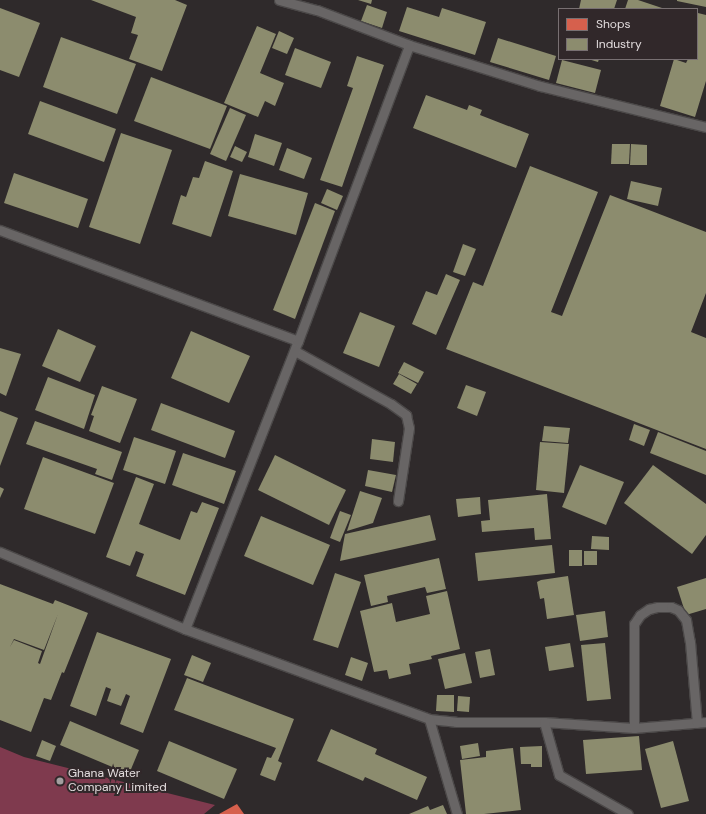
<!DOCTYPE html>
<style>
body{margin:0}
#map{position:relative;width:706px;height:814px;overflow:hidden;background:#2f2a2b;font-family:"DM Sans",sans-serif}
div>[style]{position:absolute}
[style*='--x']{left:calc(var(--x)*1px);top:calc(var(--y)*1px);width:calc(var(--w)*1px);rotate:calc(var(--a)*1deg)}
.forest>*{inset:0;background:#7f3a4e}
.shops>*{inset:0;background:#d6604d}
.industry>*{inset:0;background:#8c8c6e}
.roads{filter:drop-shadow(1px 0 #4b4848) drop-shadow(-1px 0 #4b4848) drop-shadow(0 1px #4b4848) drop-shadow(0 -1px #4b4848)}
.lane>*{height:9px;margin:-4.5px;padding:0 4.5px;transform-origin:4.5px;border-radius:4.5px;background:#686565}
.dots>*{width:11px;height:11px;translate:-50% -50%;box-sizing:border-box;border:2px solid #31282a;border-radius:50%}
span{translate:-50% -50%;white-space:nowrap;text-align:center;line-height:1.15;-webkit-text-stroke:4px #31282a;paint-order:stroke}
.poi-label{font-size:12px;color:#e2dcdd}
.left{translate:0 -50%;text-align:left}
.legend{position:absolute;left:558px;top:8px;width:140px;height:52px;box-sizing:border-box;background:#31282a;border:1px solid #787072;margin:0;padding:5px 7px;list-style:none;font-size:12px;color:#e2dcdd}
.legend li{display:flex;align-items:center;gap:8px;height:20px}
.legend b{width:20px;border:1px solid #787072}
</style>
<div id="map">
<div class="forest">
<i style="clip-path:polygon(0 747px,24px 757px,215px 805px,204px 814px,0 814px)"></i>
</div>
<div class="shops">
<i style="clip-path:polygon(237px 804px,244px 814px,219px 814px)"></i>
</div>
<div class="industry">
<i style="clip-path:polygon(91px 0,175px 0,187px 5px,162px 71px,129px 59px,138px 35px,131px 33px,136px 17px)"></i>
<i style="clip-path:polygon(358px 0,372px 0,371px 4px)"></i>
<i style="clip-path:polygon(581px 0,617px 0,614px 9px,579px 9px)"></i>
<i style="clip-path:polygon(628px 0,638px 0,665px 9px,625px 9px)"></i>
<i style="clip-path:polygon(677px 0,706px 0,706px 7px,677px 1px)"></i>
<i style="clip-path:polygon(367px 5px,387px 12px,382px 28px,361px 21px)"></i>
<i style="clip-path:polygon(407px 7px,439px 17px,442px 8px,486px 22px,475px 55px,399px 31px)"></i>
<i style="clip-path:polygon(0 8px,40px 23px,19px 77px,0 70px)"></i>
<i style="clip-path:polygon(698px 13px,706px 15px,706px 81px,695px 117px,660px 106px,674px 59px,686px 63px,688px 59px,697px 59px)"></i>
<i style="clip-path:polygon(257px 26px,276px 34px,260px 73px,284px 83px,275px 106px,265px 101px,258px 117px,224px 103px)"></i>
<i style="clip-path:polygon(279px 31px,294px 38px,287px 54px,272px 48px)"></i>
<i style="clip-path:polygon(61px 37px,136px 64px,117px 114px,43px 87px)"></i>
<i style="clip-path:polygon(498px 38px,556px 56px,549px 80px,490px 62px)"></i>
<i style="clip-path:polygon(295px 48px,331px 62px,321px 88px,285px 75px)"></i>
<i style="clip-path:polygon(357px 56px,384px 65px,342px 187px,320px 180px,353px 88px,347px 86px)"></i>
<i style="clip-path:polygon(588px 59px,599px 59px,598px 62px)"></i>
<i style="clip-path:polygon(562px 60px,601px 70px,595px 93px,556px 83px)"></i>
<i style="clip-path:polygon(151px 77px,227px 106px,210px 149px,134px 121px)"></i>
<i style="clip-path:polygon(426px 95px,467px 110px,469px 105px,482px 110px,480px 115px,529px 134px,516px 168px,413px 128px)"></i>
<i style="clip-path:polygon(40px 101px,116px 129px,104px 162px,28px 134px)"></i>
<i style="clip-path:polygon(230px 108px,246px 115px,226px 161px,210px 154px)"></i>
<i style="clip-path:polygon(121px 133px,172px 150px,140px 244px,89px 227px)"></i>
<i style="clip-path:polygon(255px 134px,282px 143px,274px 166px,248px 157px)"></i>
<i style="clip-path:polygon(612px 144px,630px 144px,629px 164px,611px 164px)"></i>
<i style="clip-path:polygon(631px 144px,647px 145px,647px 165px,630px 165px)"></i>
<i style="clip-path:polygon(235px 146px,247px 152px,242px 162px,230px 157px)"></i>
<i style="clip-path:polygon(287px 148px,312px 158px,304px 179px,279px 170px)"></i>
<i style="clip-path:polygon(205px 161px,233px 171px,211px 237px,172px 224px,181px 195px,186px 197px,193px 177px,199px 178px)"></i>
<i style="clip-path:polygon(530px 166px,598px 192px,551px 312px,562px 316px,610px 195px,706px 232px,706px 293px,691px 332px,706px 338px,706px 449px,446px 349px,473px 282px,483px 286px)"></i>
<i style="clip-path:polygon(14px 173px,88px 199px,78px 228px,4px 203px)"></i>
<i style="clip-path:polygon(240px 174px,308px 193px,296px 235px,228px 216px)"></i>
<i style="clip-path:polygon(631px 181px,662px 188px,658px 206px,627px 199px)"></i>
<i style="clip-path:polygon(327px 189px,343px 196px,337px 210px,321px 203px)"></i>
<i style="clip-path:polygon(315px 203px,335px 211px,295px 319px,273px 310px)"></i>
<i style="clip-path:polygon(463px 244px,476px 249px,465px 276px,453px 272px)"></i>
<i style="clip-path:polygon(446px 274px,460px 280px,436px 335px,412px 324px,426px 291px,437px 295px)"></i>
<i style="clip-path:polygon(360px 312px,395px 326px,379px 367px,343px 353px)"></i>
<i style="clip-path:polygon(58px 329px,96px 346px,80px 382px,42px 366px)"></i>
<i style="clip-path:polygon(191px 331px,250px 356px,229px 403px,171px 378px)"></i>
<i style="clip-path:polygon(0 348px,21px 354px,6px 396px,0 393px)"></i>
<i style="clip-path:polygon(404px 362px,424px 372px,418px 383px,398px 373px)"></i>
<i style="clip-path:polygon(399px 374px,417px 384px,411px 394px,393px 384px)"></i>
<i style="clip-path:polygon(48px 377px,95px 395px,84px 429px,35px 410px)"></i>
<i style="clip-path:polygon(466px 385px,486px 392px,477px 416px,457px 408px)"></i>
<i style="clip-path:polygon(102px 386px,137px 399px,120px 443px,89px 431px,94px 416px,91px 415px)"></i>
<i style="clip-path:polygon(161px 403px,235px 431px,225px 458px,151px 430px)"></i>
<i style="clip-path:polygon(0 411px,18px 418px,0 466px)"></i>
<i style="clip-path:polygon(35px 421px,122px 452px,112px 480px,95px 474px,97px 469px,26px 444px)"></i>
<i style="clip-path:polygon(634px 424px,650px 430px,644px 446px,629px 440px)"></i>
<i style="clip-path:polygon(544px 426px,570px 428px,568px 443px,542px 441px)"></i>
<i style="clip-path:polygon(658px 432px,706px 451px,706px 475px,650px 453px)"></i>
<i style="clip-path:polygon(134px 437px,176px 451px,165px 484px,123px 470px)"></i>
<i style="clip-path:polygon(372px 439px,395px 442px,393px 462px,370px 459px)"></i>
<i style="clip-path:polygon(540px 442px,569px 444px,564px 493px,536px 490px)"></i>
<i style="clip-path:polygon(183px 453px,236px 471px,224px 504px,172px 485px)"></i>
<i style="clip-path:polygon(275px 455px,346px 490px,329px 525px,258px 490px)"></i>
<i style="clip-path:polygon(43px 457px,114px 483px,95px 534px,24px 509px)"></i>
<i style="clip-path:polygon(580px 465px,624px 482px,606px 525px,562px 507px)"></i>
<i style="clip-path:polygon(653px 465px,706px 504px,706px 535px,692px 554px,624px 503px)"></i>
<i style="clip-path:polygon(368px 470px,396px 475px,392px 492px,365px 486px)"></i>
<i style="clip-path:polygon(136px 477px,154px 484px,139px 524px,180px 540px,191px 511px,197px 513px,202px 502px,219px 508px,185px 595px,136px 576px,144px 554px,136px 551px,130px 566px,106px 557px)"></i>
<i style="clip-path:polygon(0 487px,4px 489px,0 498px)"></i>
<i style="clip-path:polygon(360px 491px,382px 498px,373px 523px,347px 531px)"></i>
<i style="clip-path:polygon(547px 494px,551px 539px,535px 540px,534px 528px,482px 532px,481px 521px,490px 520px,488px 500px)"></i>
<i style="clip-path:polygon(480px 497px,481px 514px,458px 517px,456px 499px)"></i>
<i style="clip-path:polygon(340px 511px,351px 515px,340px 542px,330px 538px)"></i>
<i style="clip-path:polygon(430px 515px,436px 540px,340px 561px,345px 534px)"></i>
<i style="clip-path:polygon(261px 516px,330px 545px,313px 585px,244px 556px)"></i>
<i style="clip-path:polygon(592px 536px,609px 537px,609px 550px,591px 549px)"></i>
<i style="clip-path:polygon(552px 545px,555px 573px,478px 581px,475px 553px)"></i>
<i style="clip-path:polygon(569px 550px,582px 550px,582px 566px,569px 566px)"></i>
<i style="clip-path:polygon(584px 551px,597px 551px,597px 565px,584px 565px)"></i>
<i style="clip-path:polygon(439px 558px,446px 589px,427px 593px,425px 587px,387px 596px,388px 602px,371px 606px,364px 575px)"></i>
<i style="clip-path:polygon(335px 573px,361px 582px,338px 648px,313px 640px)"></i>
<i style="clip-path:polygon(568px 576px,574px 615px,547px 619px,544px 598px,540px 599px,537px 582px,541px 580px)"></i>
<i style="clip-path:polygon(706px 578px,706px 609px,686px 615px,677px 587px)"></i>
<i style="clip-path:polygon(evenodd,0 584px,53px 604px,55px 600px,88px 613px,64px 673px,58px 670px,62px 672px,51px 700px,44px 698px,31px 732px,0 720px,0 584px,58px 614px,40px 664px,38px 663px,42px 651px,14px 640px,10px 647px,14px 639px,44px 650px,58px 614px)"></i>
<i style="clip-path:polygon(447px 591px,460px 649px,431px 656px,432px 659px,409px 664px,411px 674px,389px 679px,387px 670px,374px 672px,360px 611px,392px 603px,396px 622px,430px 614px,426px 596px)"></i>
<i style="clip-path:polygon(605px 611px,608px 637px,580px 641px,576px 615px)"></i>
<i style="clip-path:polygon(97px 632px,171px 659px,143px 733px,120px 724px,130px 696px,126px 694px,121px 706px,107px 701px,111px 689px,106px 687px,96px 716px,70px 706px)"></i>
<i style="clip-path:polygon(570px 643px,574px 667px,549px 671px,545px 647px)"></i>
<i style="clip-path:polygon(605px 643px,611px 699px,587px 701px,581px 645px)"></i>
<i style="clip-path:polygon(490px 649px,495px 675px,480px 678px,475px 652px)"></i>
<i style="clip-path:polygon(465px 653px,472px 683px,445px 689px,438px 659px)"></i>
<i style="clip-path:polygon(192px 655px,211px 663px,203px 682px,184px 675px)"></i>
<i style="clip-path:polygon(351px 657px,368px 663px,362px 681px,345px 675px)"></i>
<i style="clip-path:polygon(187px 678px,294px 719px,278px 761px,282px 763px,275px 781px,260px 775px,267px 757px,271px 758px,276px 748px,174px 710px)"></i>
<i style="clip-path:polygon(437px 695px,454px 695px,454px 712px,436px 711px)"></i>
<i style="clip-path:polygon(458px 696px,470px 697px,469px 712px,457px 711px)"></i>
<i style="clip-path:polygon(70px 721px,139px 750px,129px 774px,60px 745px)"></i>
<i style="clip-path:polygon(331px 729px,377px 749px,375px 754px,427px 777px,417px 800px,365px 777px,363px 781px,317px 761px)"></i>
<i style="clip-path:polygon(639px 736px,642px 770px,586px 774px,583px 740px)"></i>
<i style="clip-path:polygon(42px 740px,56px 746px,50px 761px,36px 756px)"></i>
<i style="clip-path:polygon(169px 741px,237px 769px,224px 799px,157px 771px)"></i>
<i style="clip-path:polygon(673px 741px,689px 801px,661px 808px,645px 749px)"></i>
<i style="clip-path:polygon(478px 743px,480px 756px,462px 759px,460px 746px)"></i>
<i style="clip-path:polygon(542px 746px,542px 767px,531px 767px,531px 764px,521px 764px,520px 747px)"></i>
<i style="clip-path:polygon(513px 748px,521px 810px,484px 814px,466px 814px,460px 760px,486px 757px,486px 751px)"></i>
<i style="clip-path:polygon(443px 805px,447px 814px,409px 814px,428px 806px,430px 810px)"></i>
</div>
<div class="roads">
<div class="lane">
<i style="--x:279;--y:0;--w:39;--a:15"></i>
<i style="--x:317;--y:10;--w:98;--a:20.8"></i>
<i style="--x:409;--y:45;--w:137;--a:17.4"></i>
<i style="--x:540;--y:86;--w:171;--a:13.9"></i>
<i style="--x:0;--y:230;--w:318;--a:20.4"></i>
<i style="--x:295;--y:351;--w:110;--a:28.9"></i>
<i style="--x:391;--y:404;--w:19;--a:36"></i>
<i style="--x:406;--y:415;--w:13;--a:77"></i>
<i style="--x:409;--y:428;--w:74;--a:98.6"></i>
<i style="--x:0;--y:552;--w:200;--a:22.6"></i>
<i style="--x:185;--y:629;--w:260;--a:20.2"></i>
<i style="--x:429;--y:719;--w:27;--a:6"></i>
<i style="--x:456;--y:722;--w:88;--a:0"></i>
<i style="--x:544;--y:722;--w:90;--a:3.8"></i>
<i style="--x:634;--y:728;--w:72;--a:-4.8"></i>
<i style="--x:185;--y:629;--w:309;--a:-68.6"></i>
<i style="--x:298;--y:341;--w:316;--a:-69.4"></i>
<i style="--x:429;--y:719;--w:99;--a:73.6"></i>
<i style="--x:544;--y:722;--w:55;--a:74.2"></i>
<i style="--x:559;--y:775;--w:79;--a:29.5"></i>
<i style="--x:634;--y:728;--w:104;--a:-90"></i>
<i style="--x:634;--y:624;--w:11;--a:-56"></i>
<i style="--x:640;--y:615;--w:11;--a:-34"></i>
<i style="--x:649;--y:609;--w:9;--a:-13"></i>
<i style="--x:658;--y:607;--w:13;--a:0"></i>
<i style="--x:671;--y:607;--w:8;--a:23"></i>
<i style="--x:678;--y:610;--w:13;--a:51"></i>
<i style="--x:686;--y:620;--w:22;--a:80"></i>
<i style="--x:690;--y:642;--w:81;--a:85.1"></i>
</div>
</div>
<div class="dots">
<i style="left:60px;top:781px;background:#a39e9f"></i>
</div>
<div class="poi-label">
<span class="left" style="left:68px;top:781px">Ghana Water<br>Company Limited</span>
</div>
<ul class="legend">
<li><b style="height:11px;background:#d6604d"></b>Shops</li>
<li><b style="height:11px;background:#8c8c6e"></b>Industry</li>
</ul>
</div>
